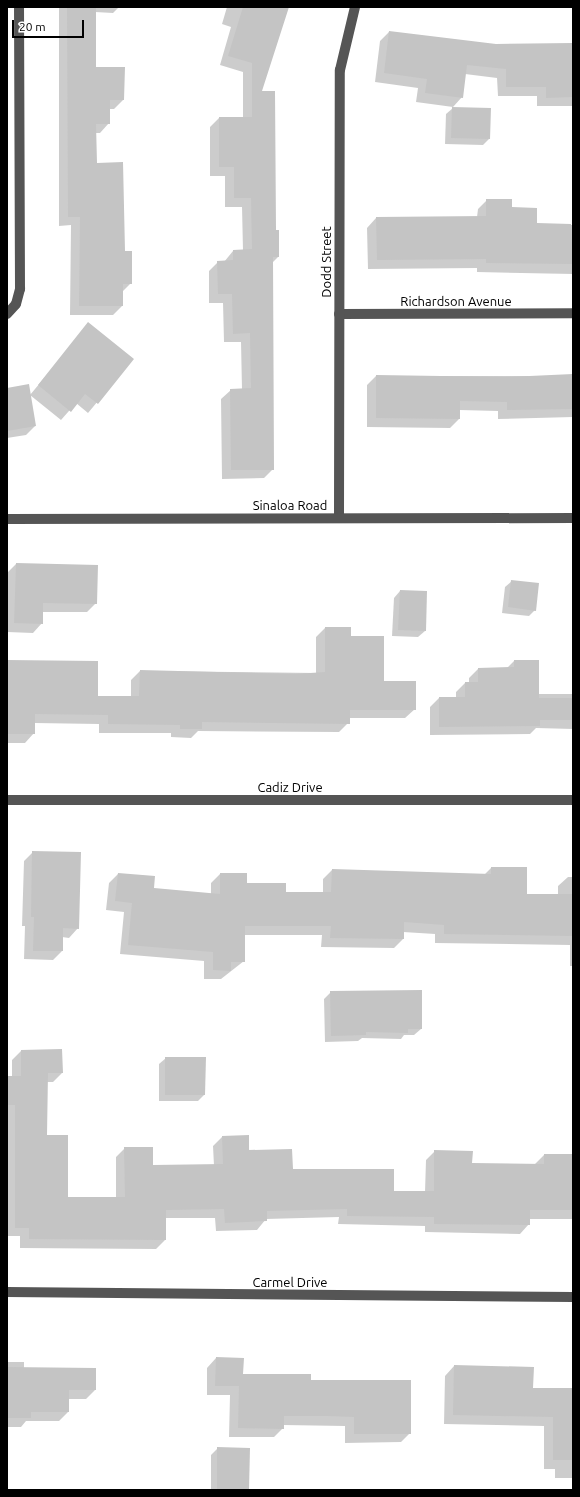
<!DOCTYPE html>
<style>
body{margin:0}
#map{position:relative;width:580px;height:1497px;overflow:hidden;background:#fff;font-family:Ubuntu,sans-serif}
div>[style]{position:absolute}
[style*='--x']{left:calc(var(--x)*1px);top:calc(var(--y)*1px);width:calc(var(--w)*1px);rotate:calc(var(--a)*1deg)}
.shadow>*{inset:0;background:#0003}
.building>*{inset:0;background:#c4c4c4}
.minor>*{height:10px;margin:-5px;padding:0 5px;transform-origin:5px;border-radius:5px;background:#555}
span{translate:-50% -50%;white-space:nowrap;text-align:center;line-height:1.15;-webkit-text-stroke:3px #fff;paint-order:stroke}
.street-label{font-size:13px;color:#000}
.frame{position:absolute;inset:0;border:8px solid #000;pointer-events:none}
.scale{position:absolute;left:12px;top:20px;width:72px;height:18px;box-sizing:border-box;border:2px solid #000;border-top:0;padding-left:5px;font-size:12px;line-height:14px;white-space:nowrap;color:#000;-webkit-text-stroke:3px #fff;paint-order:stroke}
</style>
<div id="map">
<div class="shadow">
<i style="clip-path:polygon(59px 7px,119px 7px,113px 13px,95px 12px,95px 68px,124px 99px,114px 109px,109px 109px,109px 123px,100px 133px,95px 133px,96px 164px,124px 252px,131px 283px,122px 292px,122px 306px,113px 315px,70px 315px,71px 225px,59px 226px)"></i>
<i style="clip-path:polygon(227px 7px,287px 7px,261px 92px,278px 257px,272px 263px,273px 469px,264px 478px,222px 479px,221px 399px,231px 390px,242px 390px,241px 342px,224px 342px,223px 303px,209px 303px,209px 271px,218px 262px,224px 262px,233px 251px,243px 251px,242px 207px,225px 207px,225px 176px,210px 176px,210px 127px,219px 118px,243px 118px,243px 72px,220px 65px,231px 27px,222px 24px)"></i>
<i style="clip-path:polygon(389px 32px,496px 45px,573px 44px,573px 106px,537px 106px,537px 96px,498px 96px,497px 78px,465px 74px,462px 97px,453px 107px,416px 102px,418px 88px,375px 82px,380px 41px)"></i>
<i style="clip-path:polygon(453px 108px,489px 139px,483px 145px,445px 144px,446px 114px)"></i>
<i style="clip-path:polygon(487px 200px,511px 208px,536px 224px,573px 225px,573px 274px,477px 272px,477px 268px,368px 269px,367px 228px,376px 218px,477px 217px,478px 209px)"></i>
<i style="clip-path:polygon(89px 324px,133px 359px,88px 413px,76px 403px,61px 420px,30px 395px,35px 426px,26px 435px,7px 438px,7px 389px,30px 395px)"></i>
<i style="clip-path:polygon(376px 376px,573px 376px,573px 417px,498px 419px,498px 411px,459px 410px,459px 419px,450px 428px,367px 427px,367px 385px)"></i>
<i style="clip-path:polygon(16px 564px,96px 603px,87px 612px,42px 612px,42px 623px,33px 633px,7px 632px,7px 573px)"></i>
<i style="clip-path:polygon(512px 581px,535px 610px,529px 616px,502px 613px,505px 587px)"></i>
<i style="clip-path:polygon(400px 591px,425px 631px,418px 637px,392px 636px,394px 598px)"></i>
<i style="clip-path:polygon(325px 628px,350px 637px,383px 682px,415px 709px,405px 718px,348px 718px,348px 723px,339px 732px,198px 731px,191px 738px,171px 737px,171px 733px,99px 733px,99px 724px,34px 723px,34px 733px,25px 743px,7px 743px,7px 661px,97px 697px,131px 697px,131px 680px,140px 671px,316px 673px,316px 637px)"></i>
<i style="clip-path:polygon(514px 661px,538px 694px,573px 694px,573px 729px,536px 728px,530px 734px,430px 735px,430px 707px,439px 698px,456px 698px,456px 692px,465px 683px,469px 683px,469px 678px,478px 669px,507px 668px)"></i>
<i style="clip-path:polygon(33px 852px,78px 928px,69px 938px,62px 937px,62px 951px,53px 960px,24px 959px,25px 926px,22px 926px,24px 861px)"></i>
<i style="clip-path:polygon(491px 868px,526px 895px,558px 895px,558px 886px,568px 877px,573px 877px,573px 966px,570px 966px,570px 945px,435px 943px,435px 934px,403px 932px,403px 939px,394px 948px,321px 947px,322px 935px,244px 935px,244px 961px,221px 979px,204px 979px,204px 961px,120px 954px,124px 912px,106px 910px,109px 883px,118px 874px,153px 889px,211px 894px,211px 883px,220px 874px,246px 884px,285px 893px,323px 893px,323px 879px,332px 870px,484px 875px)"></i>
<i style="clip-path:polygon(331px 992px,421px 1029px,414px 1035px,404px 1035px,401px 1039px,362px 1038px,358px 1041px,325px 1042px,324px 999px)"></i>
<i style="clip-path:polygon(21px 1051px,62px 1073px,53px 1082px,47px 1082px,46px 1136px,67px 1198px,116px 1198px,116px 1157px,125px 1148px,152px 1166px,214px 1166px,213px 1146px,222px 1137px,292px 1170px,392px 1192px,425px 1192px,426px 1160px,435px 1151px,471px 1164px,535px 1164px,544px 1155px,573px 1155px,573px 1219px,529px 1219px,529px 1224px,520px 1234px,425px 1232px,425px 1226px,338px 1224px,339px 1217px,266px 1219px,257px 1230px,216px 1231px,215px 1218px,165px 1218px,165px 1240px,156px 1249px,20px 1248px,20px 1236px,7px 1236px,7px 1077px,12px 1077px,12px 1060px)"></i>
<i style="clip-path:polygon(166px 1058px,204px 1095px,198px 1101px,159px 1101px,159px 1064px)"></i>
<i style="clip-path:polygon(216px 1358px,242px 1375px,310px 1381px,410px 1433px,401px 1442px,345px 1443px,345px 1426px,283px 1425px,283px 1428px,274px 1437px,229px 1437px,230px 1395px,207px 1395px,207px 1368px)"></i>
<i style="clip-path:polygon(7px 1362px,24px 1362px,24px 1368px,95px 1390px,86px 1399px,68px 1399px,68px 1412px,59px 1421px,26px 1421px,21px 1427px,7px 1427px)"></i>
<i style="clip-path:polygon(454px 1366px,532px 1389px,573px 1389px,573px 1478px,555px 1478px,555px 1469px,544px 1469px,544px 1426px,444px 1424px,445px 1376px)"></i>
<i style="clip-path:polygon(218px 1448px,248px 1490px,211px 1490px,211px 1455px)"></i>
</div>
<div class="building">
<i style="clip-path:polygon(67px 7px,96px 7px,96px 67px,125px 67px,124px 100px,110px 100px,110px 124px,96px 124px,97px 163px,123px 162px,125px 251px,132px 251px,132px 284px,123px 284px,123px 306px,79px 306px,80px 217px,68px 217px)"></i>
<i style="clip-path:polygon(243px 7px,289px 7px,262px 91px,275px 91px,276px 230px,279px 230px,279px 257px,273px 257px,274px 470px,231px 470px,230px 389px,251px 388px,250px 333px,233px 334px,232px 294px,218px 294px,217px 261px,233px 260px,233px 250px,252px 249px,251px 198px,234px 198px,234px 167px,219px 167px,219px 117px,252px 117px,252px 63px,228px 56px)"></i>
<i style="clip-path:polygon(389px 31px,496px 44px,573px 43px,573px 97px,546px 98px,546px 87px,506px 87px,506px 69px,467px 65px,463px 98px,425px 93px,427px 79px,384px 73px)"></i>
<i style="clip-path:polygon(452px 107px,491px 108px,490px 139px,451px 138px)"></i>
<i style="clip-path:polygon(486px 199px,512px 199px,512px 207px,537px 208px,537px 223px,571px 224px,573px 264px,486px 263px,486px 259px,377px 260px,376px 217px,486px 216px)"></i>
<i style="clip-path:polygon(88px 322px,134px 359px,98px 404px,85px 394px,71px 412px,38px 385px)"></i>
<i style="clip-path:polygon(573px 374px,573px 409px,507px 410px,507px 402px,460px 401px,460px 419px,376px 418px,376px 375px,506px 377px)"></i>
<i style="clip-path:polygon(29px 384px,36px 426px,7px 431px,7px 388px)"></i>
<i style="clip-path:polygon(16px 563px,98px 565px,97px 604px,43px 603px,43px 624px,14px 623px)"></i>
<i style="clip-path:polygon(511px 580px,539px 583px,536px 611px,508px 607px)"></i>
<i style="clip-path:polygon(400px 590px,427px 591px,426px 631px,398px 630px)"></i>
<i style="clip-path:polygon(325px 627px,351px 627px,351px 636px,384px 636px,384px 681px,416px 681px,416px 710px,350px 710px,350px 724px,202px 722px,202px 729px,180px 729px,180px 725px,108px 724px,108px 715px,35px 714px,35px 734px,7px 734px,7px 660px,98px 661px,98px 696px,139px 696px,140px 670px,296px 674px,325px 672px)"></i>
<i style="clip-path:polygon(514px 660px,539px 660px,539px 698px,573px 698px,573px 720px,540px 720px,540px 726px,439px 727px,439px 697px,465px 697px,465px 682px,478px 682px,478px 668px,514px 667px)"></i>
<i style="clip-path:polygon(32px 851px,81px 852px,79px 929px,63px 928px,63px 951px,33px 951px,34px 917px,31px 917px)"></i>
<i style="clip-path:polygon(491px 867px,527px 867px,527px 894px,573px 894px,573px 936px,444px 934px,444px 925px,404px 922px,404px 939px,330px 938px,331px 926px,245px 926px,245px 962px,231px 962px,231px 971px,213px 970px,213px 952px,128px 945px,132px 903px,115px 901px,118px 873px,155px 876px,154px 888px,220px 894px,220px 873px,247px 873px,247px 883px,286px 883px,286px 892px,331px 892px,332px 869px,491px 874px)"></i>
<i style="clip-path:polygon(422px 990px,422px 1029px,408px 1029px,408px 1033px,366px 1032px,366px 1035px,331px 1036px,330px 991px)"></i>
<i style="clip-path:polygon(62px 1049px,63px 1073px,48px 1073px,47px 1135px,68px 1135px,68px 1197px,125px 1197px,124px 1147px,153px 1147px,153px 1165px,223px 1164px,222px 1136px,249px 1135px,249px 1150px,292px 1149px,293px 1169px,394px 1169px,394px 1191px,434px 1191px,434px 1150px,473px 1151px,472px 1163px,544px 1164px,544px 1154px,573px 1154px,573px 1210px,530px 1210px,530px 1225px,434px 1224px,434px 1217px,347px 1216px,347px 1209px,267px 1211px,267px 1221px,225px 1223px,224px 1209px,166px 1210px,166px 1240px,29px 1239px,29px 1228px,15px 1228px,15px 1105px,7px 1105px,7px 1076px,21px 1076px,21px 1050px)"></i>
<i style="clip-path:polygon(165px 1057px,206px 1057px,205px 1095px,165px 1095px)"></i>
<i style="clip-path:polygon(216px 1357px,244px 1358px,243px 1374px,311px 1374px,311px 1380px,411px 1380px,411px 1434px,354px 1434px,354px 1417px,327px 1416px,284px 1416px,284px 1429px,238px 1428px,239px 1386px,215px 1386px)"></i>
<i style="clip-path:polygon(454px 1365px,534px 1367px,533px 1388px,573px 1388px,573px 1460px,553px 1460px,553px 1417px,453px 1415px)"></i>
<i style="clip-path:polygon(7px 1367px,96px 1368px,96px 1390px,69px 1390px,69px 1412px,31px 1412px,31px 1418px,7px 1418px)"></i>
<i style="clip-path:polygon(217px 1447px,250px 1448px,249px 1490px,217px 1490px)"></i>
</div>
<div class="minor">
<i style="--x:7;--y:314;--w:13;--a:-48"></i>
<i style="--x:16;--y:304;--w:16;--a:-75"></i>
<i style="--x:20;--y:289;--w:282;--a:-90.2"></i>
<i style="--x:339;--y:314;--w:234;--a:-0.2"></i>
<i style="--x:339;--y:518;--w:448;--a:-89.9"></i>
<i style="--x:340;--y:70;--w:65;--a:-76.6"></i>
<i style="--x:7;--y:519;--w:566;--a:-0.1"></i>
<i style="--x:7;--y:800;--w:566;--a:0"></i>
<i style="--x:7;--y:1292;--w:566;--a:0.51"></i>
</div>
<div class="street-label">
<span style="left:326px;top:262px;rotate:-90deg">Dodd Street</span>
<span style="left:456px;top:301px">Richardson Avenue</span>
<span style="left:290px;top:505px">Sinaloa Road</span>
<span style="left:290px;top:787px">Cadiz Drive</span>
<span style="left:290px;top:1282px">Carmel Drive</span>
</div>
<div class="frame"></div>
<div class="scale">20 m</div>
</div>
